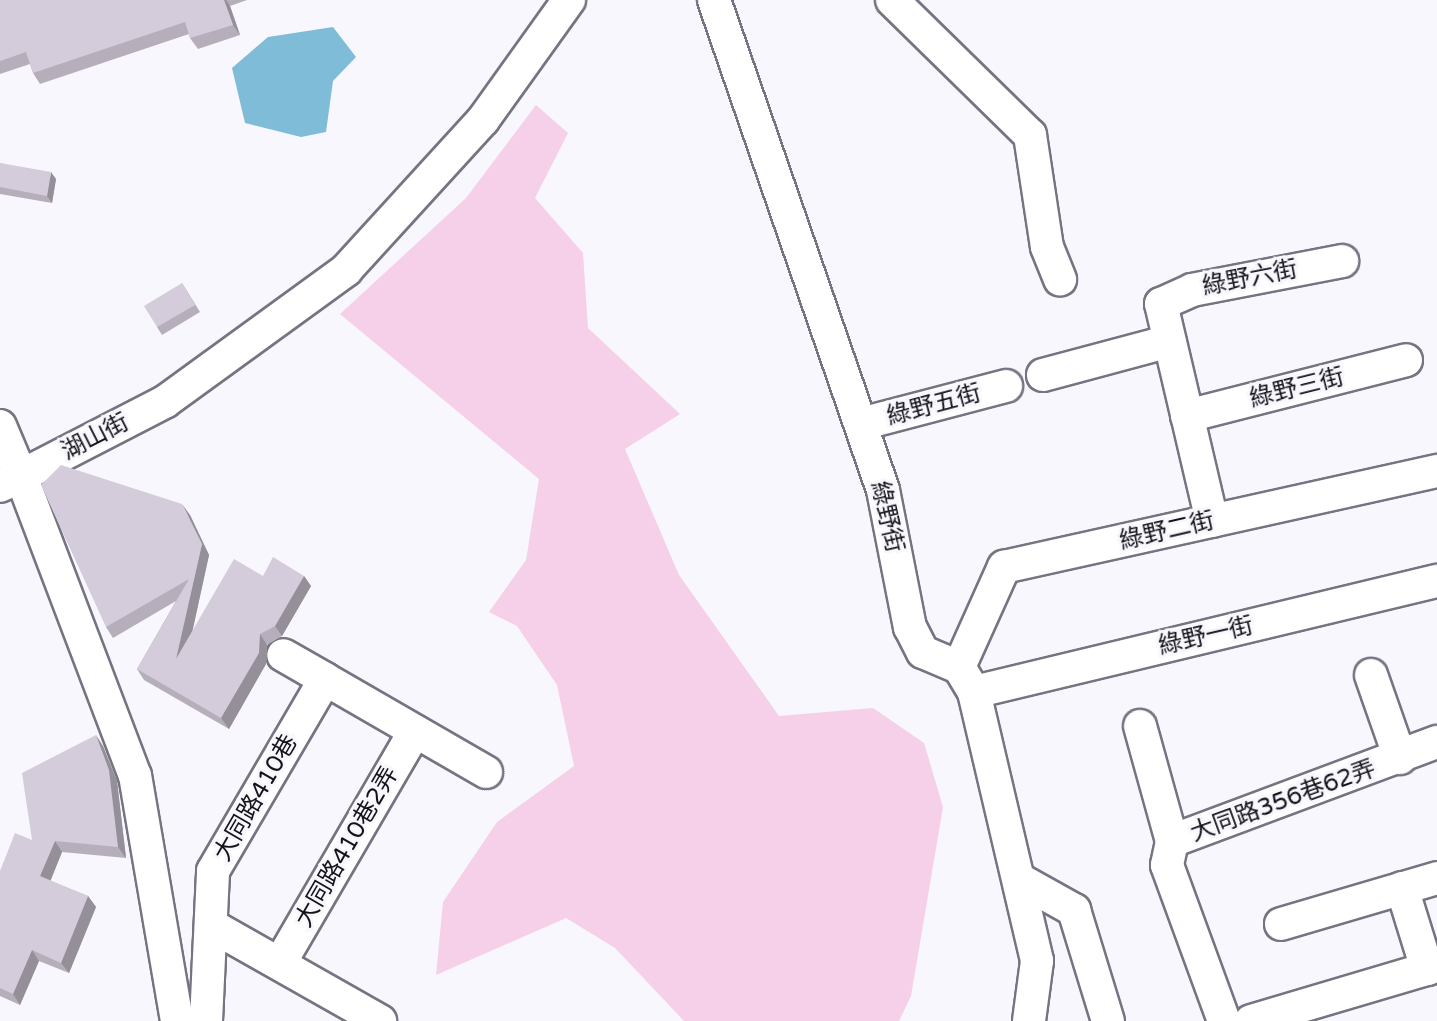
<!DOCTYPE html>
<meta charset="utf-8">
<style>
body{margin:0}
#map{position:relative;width:1437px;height:1021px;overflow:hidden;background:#f7f7fd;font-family:"Varela Round","Noto Sans TC",sans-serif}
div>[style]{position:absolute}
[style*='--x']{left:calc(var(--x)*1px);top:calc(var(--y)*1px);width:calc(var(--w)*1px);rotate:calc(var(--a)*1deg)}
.green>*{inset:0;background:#f6d0e8}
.water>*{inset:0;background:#7fbcd7}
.roads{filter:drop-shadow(2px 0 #747482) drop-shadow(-2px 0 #747482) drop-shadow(0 2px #747482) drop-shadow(0 -2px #747482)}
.minor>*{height:32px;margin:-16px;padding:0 16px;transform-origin:16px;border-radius:16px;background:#fff}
.wall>*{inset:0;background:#b6afbb}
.shaded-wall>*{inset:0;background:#948f99}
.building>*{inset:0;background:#d4ccda}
span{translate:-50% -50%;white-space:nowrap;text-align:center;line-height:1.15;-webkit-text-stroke:6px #f7f7fd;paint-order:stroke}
.street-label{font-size:24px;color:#131318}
</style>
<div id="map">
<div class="green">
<i style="clip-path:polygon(536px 105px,568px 133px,535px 198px,583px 253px,588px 328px,680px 414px,625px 449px,679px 575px,779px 716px,873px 708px,924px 743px,943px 807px,911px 996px,899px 1021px,684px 1021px,615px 948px,566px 918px,436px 975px,443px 902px,497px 822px,574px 766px,557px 685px,517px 626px,489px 612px,526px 560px,539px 479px,340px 314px,466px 198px)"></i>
</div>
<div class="water">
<i style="clip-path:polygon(333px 27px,356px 57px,333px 81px,326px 132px,301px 137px,245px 123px,232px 68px,268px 37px)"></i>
</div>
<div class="roads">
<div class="minor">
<i style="--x:714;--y:0;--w:518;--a:70.97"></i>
<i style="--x:883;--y:490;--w:140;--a:78.9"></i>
<i style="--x:910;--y:627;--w:28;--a:63"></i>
<i style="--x:923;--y:652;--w:39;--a:23"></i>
<i style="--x:959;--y:667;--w:29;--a:59"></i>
<i style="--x:974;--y:692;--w:276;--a:76.8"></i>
<i style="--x:1037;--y:961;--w:61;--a:97.6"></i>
<i style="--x:892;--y:0;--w:193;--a:44.4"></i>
<i style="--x:1030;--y:135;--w:113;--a:81.4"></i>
<i style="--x:1047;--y:247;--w:35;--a:68"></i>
<i style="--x:1043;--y:375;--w:131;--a:-15"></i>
<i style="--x:1187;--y:416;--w:226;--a:-14.3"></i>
<i style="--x:861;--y:424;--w:150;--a:-14.7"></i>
<i style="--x:0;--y:426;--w:54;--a:67.2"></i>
<i style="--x:21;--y:476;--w:23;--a:155"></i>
<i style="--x:1212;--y:521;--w:223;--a:-103.2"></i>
<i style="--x:1161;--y:304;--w:34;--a:-24"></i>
<i style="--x:1192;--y:290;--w:153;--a:-10.9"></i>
<i style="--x:959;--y:667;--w:110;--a:-65.8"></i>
<i style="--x:1004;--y:567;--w:444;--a:-12.5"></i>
<i style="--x:1371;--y:675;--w:88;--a:70.7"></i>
<i style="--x:325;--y:679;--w:186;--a:30"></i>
<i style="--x:974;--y:692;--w:476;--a:-13.5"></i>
<i style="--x:1140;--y:726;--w:119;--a:74.5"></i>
<i style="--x:1022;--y:881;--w:60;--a:29.1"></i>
<i style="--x:1074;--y:910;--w:116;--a:73"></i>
<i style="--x:1402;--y:888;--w:85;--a:72.8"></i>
<i style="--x:1281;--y:924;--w:163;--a:-16.4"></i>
<i style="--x:214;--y:927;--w:191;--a:29.5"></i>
<i style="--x:280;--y:963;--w:268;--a:-59.8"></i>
<i style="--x:177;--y:1021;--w:249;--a:-99.7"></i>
<i style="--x:135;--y:776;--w:321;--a:-110.8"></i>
<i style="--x:21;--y:476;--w:163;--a:-27.3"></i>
<i style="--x:166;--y:401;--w:223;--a:-36"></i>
<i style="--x:346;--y:270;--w:203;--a:-47.6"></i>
<i style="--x:483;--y:120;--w:148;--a:-54.4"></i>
<i style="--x:206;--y:1021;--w:150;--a:-87.3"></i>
<i style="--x:213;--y:871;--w:222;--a:-59.7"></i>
<i style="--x:325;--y:679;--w:48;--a:-150.3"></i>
<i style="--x:1224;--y:1021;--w:166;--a:-110.1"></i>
<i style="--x:1167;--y:865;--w:25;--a:-78"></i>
<i style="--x:1172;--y:841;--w:283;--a:-20.5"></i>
<i style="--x:1251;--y:1021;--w:194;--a:-16.5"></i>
</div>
</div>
<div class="wall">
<i style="clip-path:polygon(0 0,247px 0,230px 6px,240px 35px,198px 49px,190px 38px,189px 34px,40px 84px,33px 73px,30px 64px,0 74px)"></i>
<i style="clip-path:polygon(0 163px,56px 179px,52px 203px,0 194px)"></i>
<i style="clip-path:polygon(182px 283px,200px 312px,162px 335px,157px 327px)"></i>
<i style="clip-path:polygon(190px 515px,209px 555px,192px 632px,263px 576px,304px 576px,311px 586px,282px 636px,267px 645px,266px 664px,229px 729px,144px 680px,137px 669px,176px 601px,113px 638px,106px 627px)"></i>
<i style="clip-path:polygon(103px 746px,117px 781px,126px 858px,62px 852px,50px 881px,88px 896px,96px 907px,69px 973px,39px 961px,20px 1005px,0 996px,0 871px,32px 840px)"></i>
</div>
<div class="shaded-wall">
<i style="clip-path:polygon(224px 0,226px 0,230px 6px,240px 35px,233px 25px)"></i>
<i style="clip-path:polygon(51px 172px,56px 179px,52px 203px,47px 196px)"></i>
<i style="clip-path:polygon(182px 504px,190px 515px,209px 555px,184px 670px,176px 659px,202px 544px)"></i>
<i style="clip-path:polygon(304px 576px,311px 586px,282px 636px,275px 626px)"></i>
<i style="clip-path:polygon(260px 634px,267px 645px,266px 664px,229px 729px,221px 718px)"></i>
<i style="clip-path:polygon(96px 735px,103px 746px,117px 781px,126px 858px,118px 847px)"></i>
<i style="clip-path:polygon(55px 841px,62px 852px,48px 887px,40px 876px)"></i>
<i style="clip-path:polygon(88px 896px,96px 907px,69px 973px,61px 963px)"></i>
<i style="clip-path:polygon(32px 950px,39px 961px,20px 1005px,13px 994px)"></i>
</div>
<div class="building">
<i style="clip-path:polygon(0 0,224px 0,233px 25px,190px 38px,185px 22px,33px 73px,26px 52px,0 61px)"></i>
<i style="clip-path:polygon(0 163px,51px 172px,47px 196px,0 187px)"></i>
<i style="clip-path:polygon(182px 283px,195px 305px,157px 327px,144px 306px)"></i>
<i style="clip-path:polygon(61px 465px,182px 504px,202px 544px,176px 659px,234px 559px,263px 576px,273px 557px,304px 576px,275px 626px,260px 634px,259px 653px,221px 718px,137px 669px,189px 579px,106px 627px,41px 485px)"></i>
<i style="clip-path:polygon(96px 735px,109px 770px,118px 847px,55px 841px,40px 876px,88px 896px,61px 963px,32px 950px,13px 994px,0 988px,0 871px,15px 833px,32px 840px,22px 773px)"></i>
</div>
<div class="street-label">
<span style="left:1250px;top:278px;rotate:-11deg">綠野六街</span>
<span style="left:1297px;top:388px;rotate:-14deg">綠野三街</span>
<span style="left:934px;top:405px;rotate:-15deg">綠野五街</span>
<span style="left:95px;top:437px;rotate:-27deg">湖山街</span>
<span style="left:887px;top:517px;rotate:77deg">綠野街</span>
<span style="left:1167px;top:531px;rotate:-13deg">綠野二街</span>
<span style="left:1206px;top:636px;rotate:-13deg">綠野一街</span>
<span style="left:256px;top:798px;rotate:-60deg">大同路410巷</span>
<span style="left:1283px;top:801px;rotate:-20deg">大同路356巷62弄</span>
<span style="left:347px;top:847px;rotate:-60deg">大同路410巷2弄</span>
</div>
</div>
